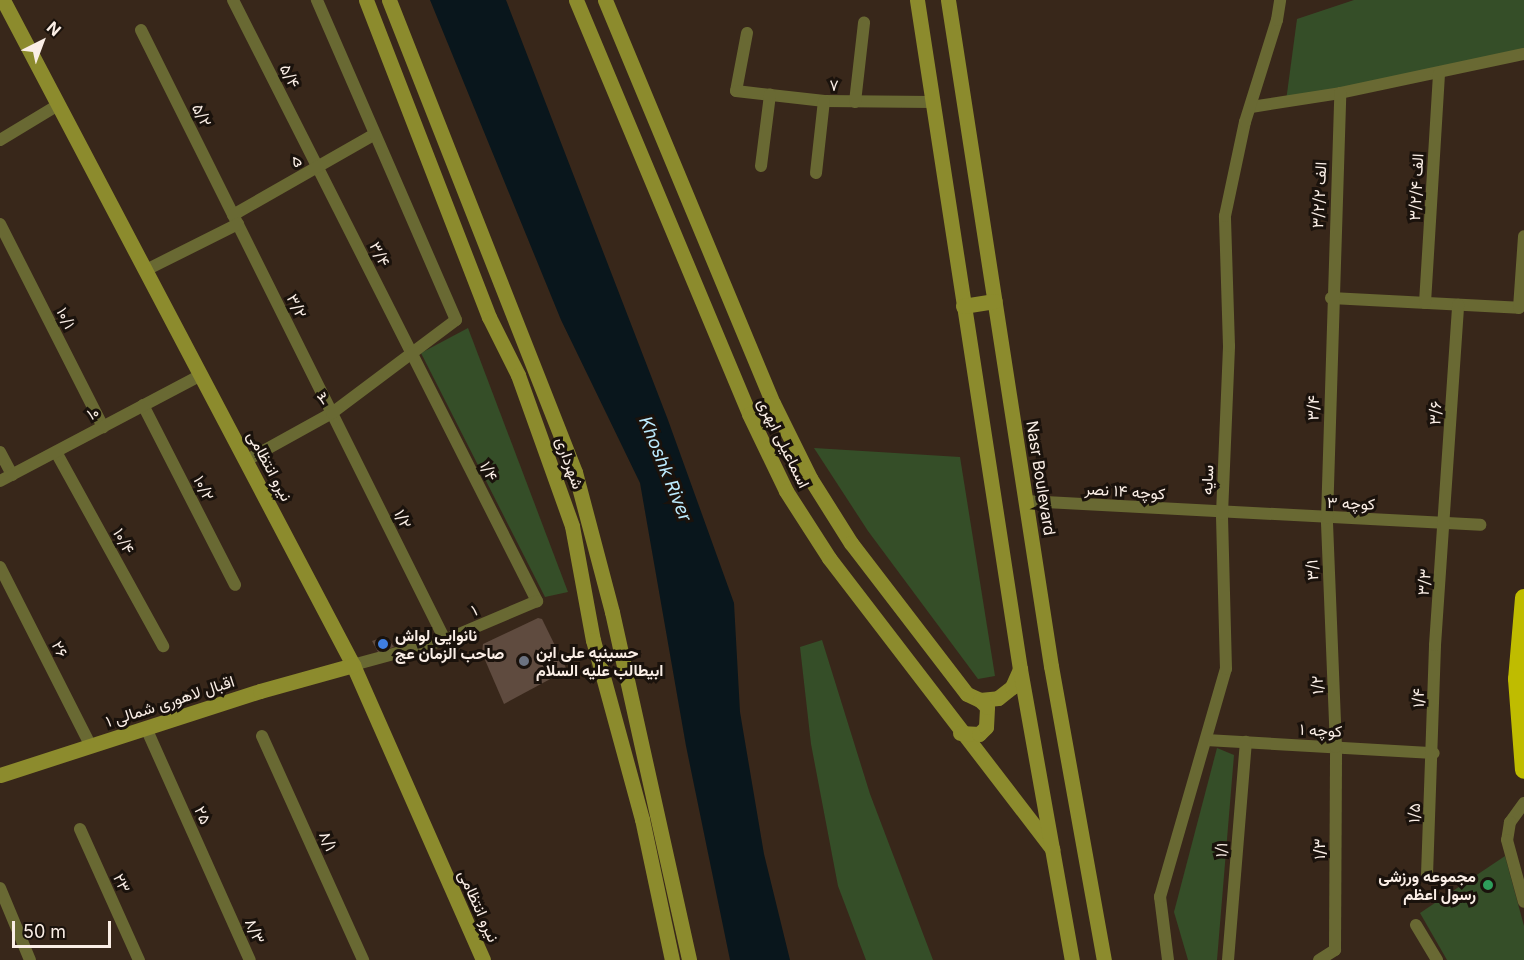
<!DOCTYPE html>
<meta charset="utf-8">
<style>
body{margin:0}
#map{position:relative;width:1524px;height:960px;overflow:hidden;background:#38271a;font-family:Inter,Vazirmatn,sans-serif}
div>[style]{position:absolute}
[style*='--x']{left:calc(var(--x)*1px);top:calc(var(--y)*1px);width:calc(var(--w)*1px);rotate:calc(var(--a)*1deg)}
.green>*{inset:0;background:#354e28}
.water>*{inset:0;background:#09161c}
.building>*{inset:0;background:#5f4b3f}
.street>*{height:12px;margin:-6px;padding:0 6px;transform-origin:6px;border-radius:6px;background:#696933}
.secondary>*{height:15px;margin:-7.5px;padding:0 7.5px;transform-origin:7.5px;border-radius:7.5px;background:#8c8b2d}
.highway>*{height:18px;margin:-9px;padding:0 9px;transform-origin:9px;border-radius:9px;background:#bfbc00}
.dots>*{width:16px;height:16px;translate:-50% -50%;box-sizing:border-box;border:3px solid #1a120c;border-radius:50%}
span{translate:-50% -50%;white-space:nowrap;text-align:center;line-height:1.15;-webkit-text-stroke:6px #1a120c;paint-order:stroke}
.street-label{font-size:16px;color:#faeee6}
.poi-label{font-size:16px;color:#faeee6;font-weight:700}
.left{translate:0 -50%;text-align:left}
.right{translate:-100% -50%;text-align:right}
.water-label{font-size:18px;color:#bcebfe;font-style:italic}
.north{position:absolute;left:12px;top:12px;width:60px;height:60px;-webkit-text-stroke:4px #1a120c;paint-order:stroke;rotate:42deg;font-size:16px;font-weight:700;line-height:24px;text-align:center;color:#faeee6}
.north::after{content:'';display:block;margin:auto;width:21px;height:27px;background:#faeee6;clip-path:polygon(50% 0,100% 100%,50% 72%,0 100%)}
.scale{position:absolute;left:12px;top:921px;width:99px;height:27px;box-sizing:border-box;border:3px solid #faeee6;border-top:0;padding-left:8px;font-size:18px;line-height:21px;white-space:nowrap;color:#faeee6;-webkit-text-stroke:4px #1a120c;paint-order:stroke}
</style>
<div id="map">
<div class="green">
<i style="clip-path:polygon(1354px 0,1524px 0,1524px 54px,1286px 101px,1297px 19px)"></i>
<i style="clip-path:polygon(468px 328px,568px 592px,545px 597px,421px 353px)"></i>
<i style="clip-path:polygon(814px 448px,960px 457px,995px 676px,978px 679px,868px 531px)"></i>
<i style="clip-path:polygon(822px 640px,870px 794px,933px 960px,866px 960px,838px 886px,811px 744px,800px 647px)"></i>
<i style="clip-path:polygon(1217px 748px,1234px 755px,1217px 960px,1188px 960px,1174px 912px)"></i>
<i style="clip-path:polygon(1505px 856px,1524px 926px,1524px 960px,1447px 960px,1420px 913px)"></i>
</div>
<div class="water">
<i style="clip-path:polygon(430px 0,506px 0,668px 420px,734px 603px,740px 712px,764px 854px,790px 960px,730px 960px,686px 746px,640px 483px,561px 320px)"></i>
</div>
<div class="building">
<i style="clip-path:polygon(538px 618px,542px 619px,567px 670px,504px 704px,482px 653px,483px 644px)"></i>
<i style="clip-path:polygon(386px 636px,394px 647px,378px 652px,372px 641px)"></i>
</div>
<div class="street">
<i style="--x:233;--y:0;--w:674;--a:63.17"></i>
<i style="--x:537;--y:601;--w:100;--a:157"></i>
<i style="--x:445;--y:640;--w:95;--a:164.8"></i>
<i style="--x:141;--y:30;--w:682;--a:63.51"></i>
<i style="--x:747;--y:33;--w:59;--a:100.7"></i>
<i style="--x:736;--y:91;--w:89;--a:6.5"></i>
<i style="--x:824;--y:101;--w:108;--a:0.5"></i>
<i style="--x:855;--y:102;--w:80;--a:-83.5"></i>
<i style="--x:1251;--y:107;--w:90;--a:-8.9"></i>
<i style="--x:1340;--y:93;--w:188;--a:-12"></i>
<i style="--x:0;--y:140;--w:68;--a:-31.1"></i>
<i style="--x:761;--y:166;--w:72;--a:-82.8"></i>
<i style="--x:816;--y:173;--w:72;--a:-83.7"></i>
<i style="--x:233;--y:215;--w:161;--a:-29.7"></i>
<i style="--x:0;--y:224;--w:228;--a:63.1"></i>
<i style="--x:146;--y:270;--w:103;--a:-26.6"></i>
<i style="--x:1331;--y:298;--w:188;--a:3"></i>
<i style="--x:1519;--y:308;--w:72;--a:-86"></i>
<i style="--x:1425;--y:303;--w:230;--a:-86.5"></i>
<i style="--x:143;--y:405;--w:202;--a:62.9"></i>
<i style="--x:0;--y:452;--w:26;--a:62"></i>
<i style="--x:56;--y:452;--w:222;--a:61.1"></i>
<i style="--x:247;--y:460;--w:97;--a:-28.9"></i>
<i style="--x:332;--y:413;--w:155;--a:-36.9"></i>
<i style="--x:456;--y:320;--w:349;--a:-113.5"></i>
<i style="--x:0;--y:481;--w:227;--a:-27.8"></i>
<i style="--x:1026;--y:501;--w:455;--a:3"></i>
<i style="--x:0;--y:567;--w:201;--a:63.1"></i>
<i style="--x:146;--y:728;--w:254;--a:65.9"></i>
<i style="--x:262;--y:736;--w:246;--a:65.7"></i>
<i style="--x:1206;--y:740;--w:228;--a:3.3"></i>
<i style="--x:1524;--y:803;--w:24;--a:126"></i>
<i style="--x:1510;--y:822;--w:18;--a:99"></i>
<i style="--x:1507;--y:840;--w:64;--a:74.7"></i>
<i style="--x:80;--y:829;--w:144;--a:65.8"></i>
<i style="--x:1427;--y:875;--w:230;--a:-88"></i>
<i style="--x:1435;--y:645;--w:341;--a:-86.1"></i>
<i style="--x:0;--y:888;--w:78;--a:67.4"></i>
<i style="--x:1416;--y:925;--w:41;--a:59"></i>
<i style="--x:1168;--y:960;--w:64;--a:-97.2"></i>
<i style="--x:1160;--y:897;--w:237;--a:-73.9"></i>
<i style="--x:1226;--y:669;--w:155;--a:-91.5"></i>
<i style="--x:1222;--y:514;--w:168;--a:-87.6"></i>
<i style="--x:1229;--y:346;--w:130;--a:-91.8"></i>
<i style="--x:1225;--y:216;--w:96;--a:-78"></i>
<i style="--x:1245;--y:122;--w:107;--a:-72.6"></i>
<i style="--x:1277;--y:20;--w:20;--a:-81"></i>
<i style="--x:1228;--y:960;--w:219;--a:-85.3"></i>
<i style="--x:1319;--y:960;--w:19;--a:-32"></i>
<i style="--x:1335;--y:950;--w:203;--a:-89.7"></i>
<i style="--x:1336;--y:747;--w:229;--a:-92.3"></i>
<i style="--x:1327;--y:518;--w:425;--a:-88.2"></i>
</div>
<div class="secondary">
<i style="--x:3;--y:0;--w:751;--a:62.24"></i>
<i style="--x:353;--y:665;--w:322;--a:66.2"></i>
<i style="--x:366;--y:0;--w:340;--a:68.8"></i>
<i style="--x:489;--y:317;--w:65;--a:63.4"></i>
<i style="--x:518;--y:375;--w:160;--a:70.3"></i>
<i style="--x:572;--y:526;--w:116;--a:79.6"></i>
<i style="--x:593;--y:640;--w:186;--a:74.7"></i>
<i style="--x:642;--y:819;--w:144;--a:78"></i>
<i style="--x:389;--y:0;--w:507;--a:68.49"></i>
<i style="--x:575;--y:472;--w:145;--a:75.2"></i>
<i style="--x:612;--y:612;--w:356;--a:77.5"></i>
<i style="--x:576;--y:0;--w:449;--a:67.3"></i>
<i style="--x:749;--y:414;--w:85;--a:64.3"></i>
<i style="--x:786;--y:491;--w:80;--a:57.3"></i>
<i style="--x:829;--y:558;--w:367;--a:52.5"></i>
<i style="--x:605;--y:0;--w:437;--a:67.4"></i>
<i style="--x:773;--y:403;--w:84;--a:63.7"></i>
<i style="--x:810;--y:478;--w:77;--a:57.8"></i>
<i style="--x:851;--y:543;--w:190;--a:52.5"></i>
<i style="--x:967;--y:694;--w:14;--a:25"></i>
<i style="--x:980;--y:700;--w:18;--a:-6"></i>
<i style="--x:998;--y:698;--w:18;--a:-38"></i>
<i style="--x:1012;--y:687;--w:20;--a:-66"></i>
<i style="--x:917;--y:0;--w:677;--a:81.25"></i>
<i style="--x:1020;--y:669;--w:296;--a:79.9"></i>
<i style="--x:948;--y:0;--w:674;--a:81.21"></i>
<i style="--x:1051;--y:666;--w:299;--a:79.8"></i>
<i style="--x:963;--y:306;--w:32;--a:-9"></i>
<i style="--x:960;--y:733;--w:19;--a:3"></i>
<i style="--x:979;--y:734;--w:10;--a:-45"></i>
<i style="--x:986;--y:727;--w:20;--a:-87"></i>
<i style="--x:987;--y:707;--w:10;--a:-135"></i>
<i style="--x:0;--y:775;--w:273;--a:-17.9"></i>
<i style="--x:260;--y:691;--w:97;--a:-15.6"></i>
</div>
<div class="highway">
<i style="--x:1524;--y:598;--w:81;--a:94.9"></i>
<i style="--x:1517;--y:679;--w:91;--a:85.6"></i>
</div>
<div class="dots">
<i style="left:383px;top:644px;background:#3f7fe0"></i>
<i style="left:524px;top:661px;background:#6b7280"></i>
<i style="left:1488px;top:885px;background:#2e9e5b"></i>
</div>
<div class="street-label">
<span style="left:290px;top:76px;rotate:63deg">۵/۴</span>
<span style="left:834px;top:85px;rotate:1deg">۷</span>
<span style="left:202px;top:115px;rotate:63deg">۵/۲</span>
<span style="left:296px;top:161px;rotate:-29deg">۵</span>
<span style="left:1416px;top:187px;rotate:-87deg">۳/۲/۴ الف</span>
<span style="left:1319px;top:195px;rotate:-87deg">۳/۲/۲ الف</span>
<span style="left:380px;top:254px;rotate:63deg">۳/۴</span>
<span style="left:297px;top:306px;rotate:64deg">۳/۲</span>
<span style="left:66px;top:318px;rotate:63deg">۱۰/۱</span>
<span style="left:323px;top:398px;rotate:-32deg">۳</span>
<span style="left:1313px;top:408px;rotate:-89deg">۳/۴</span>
<span style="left:93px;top:413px;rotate:-28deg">۱۰</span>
<span style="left:1435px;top:413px;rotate:-87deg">۳/۶</span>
<span style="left:784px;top:443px;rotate:64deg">اسماعیلی ابهری</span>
<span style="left:570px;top:463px;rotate:71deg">شهرداری</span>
<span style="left:270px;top:466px;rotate:62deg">نیرو انتظامی</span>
<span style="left:489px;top:471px;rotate:63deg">۱/۴</span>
<span style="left:1041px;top:478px;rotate:81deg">Nasr Boulevard</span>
<span style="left:1207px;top:480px;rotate:-88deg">سایه</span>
<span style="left:204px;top:488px;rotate:63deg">۱۰/۲</span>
<span style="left:1125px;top:491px;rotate:4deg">کوچه ۱۴ نصر</span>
<span style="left:1351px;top:503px;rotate:2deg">کوچه ۳</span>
<span style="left:403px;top:519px;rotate:64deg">۱/۲</span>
<span style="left:124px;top:541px;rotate:61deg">۱۰/۴</span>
<span style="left:1312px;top:570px;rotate:-92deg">۳/۱</span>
<span style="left:1424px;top:582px;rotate:-85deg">۳/۳</span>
<span style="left:474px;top:610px;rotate:-23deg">۱</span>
<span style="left:60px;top:649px;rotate:63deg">۲۶</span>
<span style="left:1317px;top:685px;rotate:-92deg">۱/۲</span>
<span style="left:1418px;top:698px;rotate:-89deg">۱/۴</span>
<span style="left:170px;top:701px;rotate:-18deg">اقبال لاهوری شمالی ۱</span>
<span style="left:1321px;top:730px;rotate:3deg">کوچه ۱</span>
<span style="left:1414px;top:813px;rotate:-87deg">۱/۵</span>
<span style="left:203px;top:815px;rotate:66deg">۲۵</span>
<span style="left:328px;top:841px;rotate:66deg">۸/۱</span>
<span style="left:1319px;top:849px;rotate:-90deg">۱/۳</span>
<span style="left:1221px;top:850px;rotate:-85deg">۱/۱</span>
<span style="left:122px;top:883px;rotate:66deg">۲۳</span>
<span style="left:479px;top:906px;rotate:66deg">نیرو انتظامی</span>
<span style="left:255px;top:931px;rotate:66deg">۸/۳</span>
</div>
<div class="poi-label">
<span class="left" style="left:395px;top:644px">نانوایی لواش<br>صاحب الزمان عج</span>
<span class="left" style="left:536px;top:661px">حسینیه علی ابن<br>ابیطالب علیه السلام</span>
<span class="right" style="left:1476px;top:885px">مجموعه ورزشی<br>رسول اعظم</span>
</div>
<div class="water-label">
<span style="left:665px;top:469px;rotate:68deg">Khoshk River</span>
</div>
<div class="north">N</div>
<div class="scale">50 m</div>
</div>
